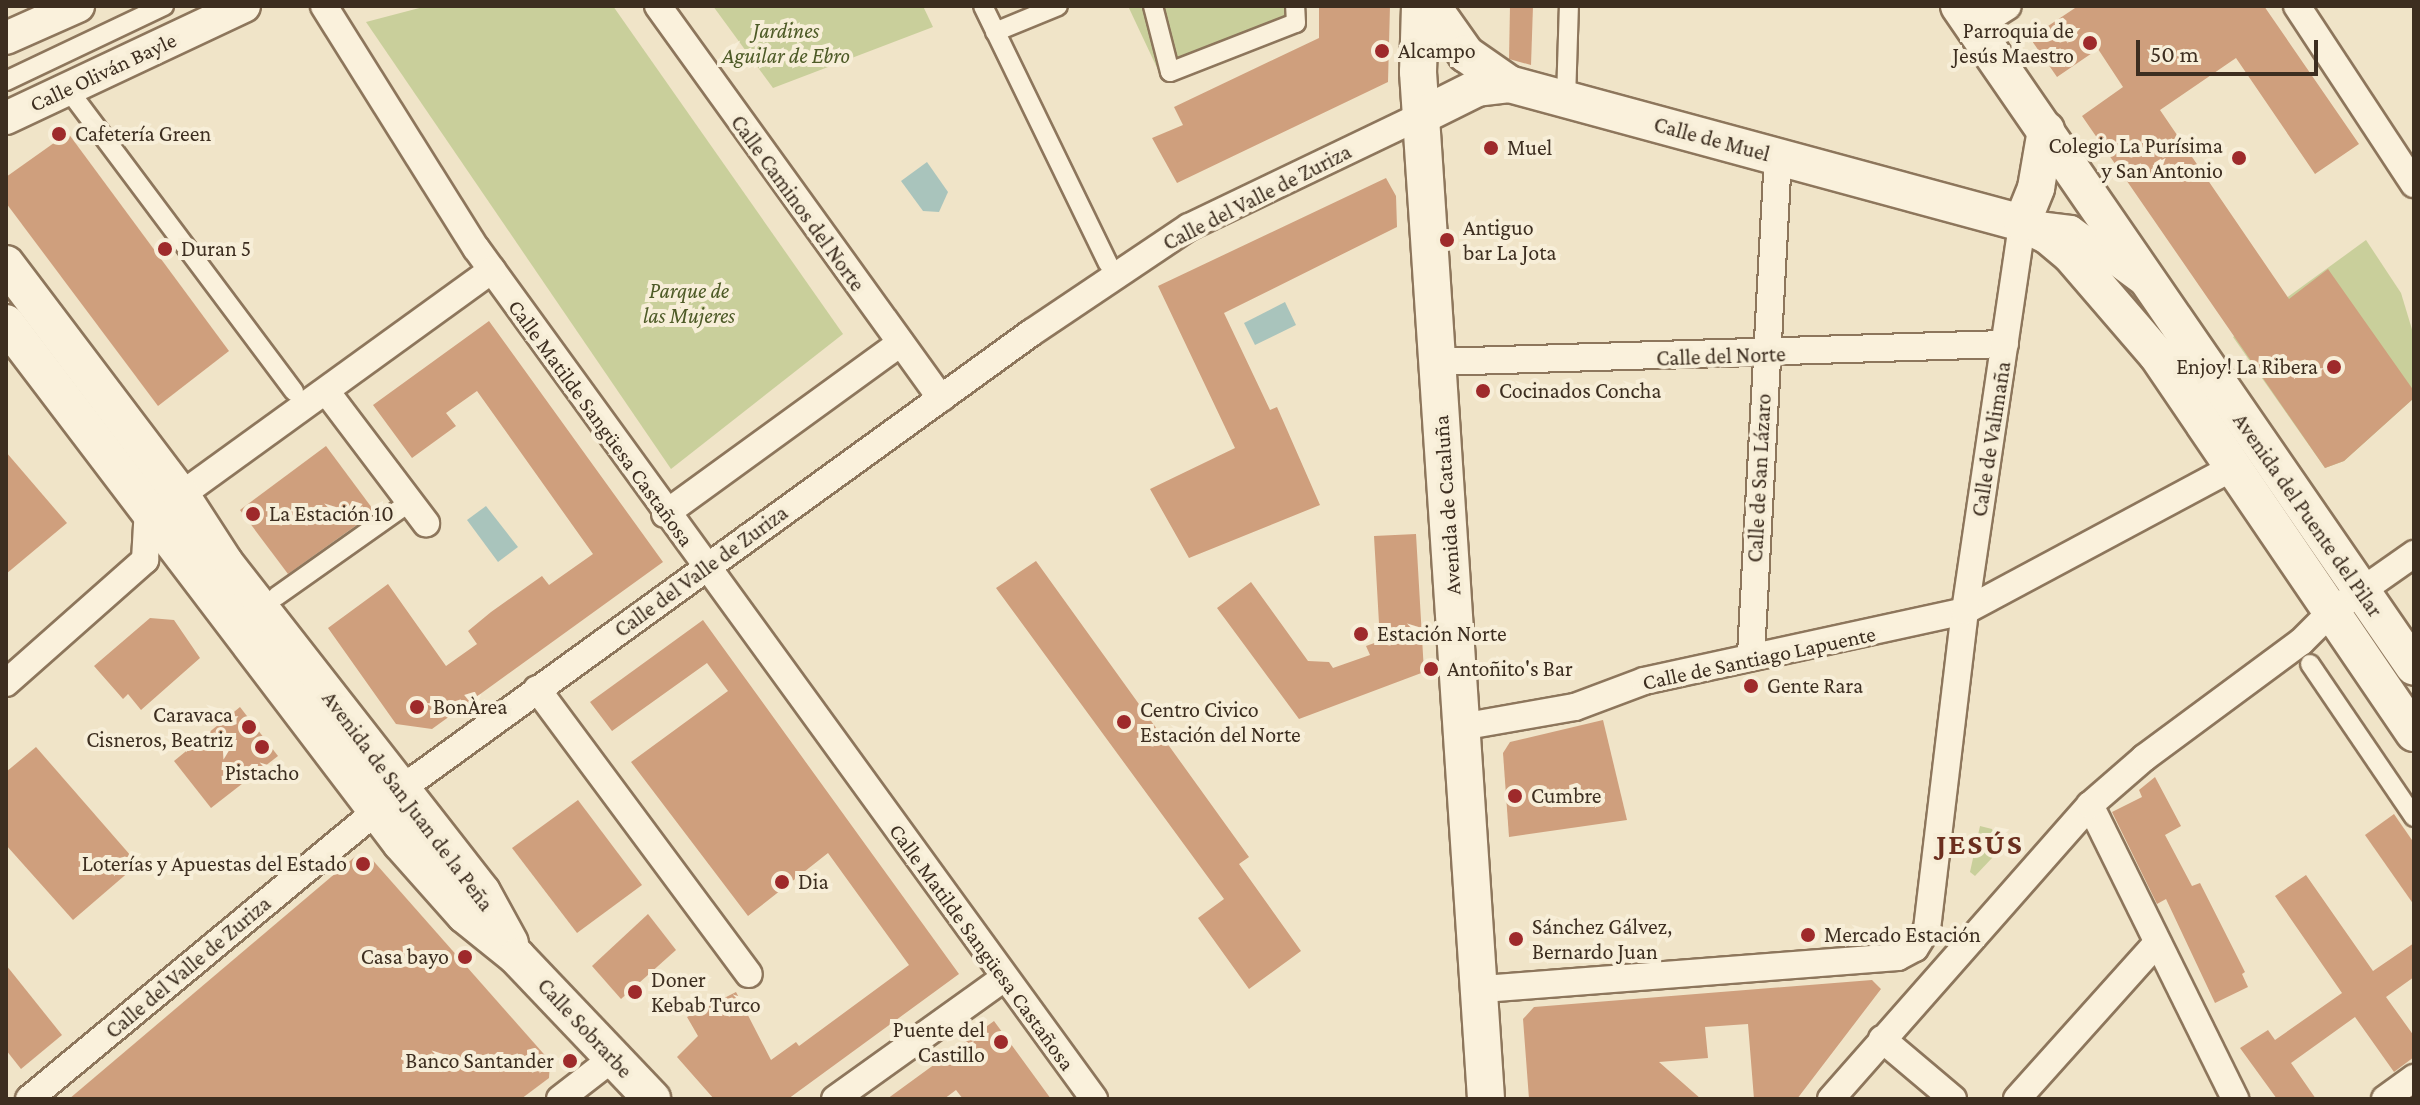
<!DOCTYPE html>
<meta charset="utf-8">
<style>
body{margin:0}
#map{position:relative;width:2420px;height:1105px;overflow:hidden;background:#f0e4c8;font-family:"Crimson Pro",serif}
div>[style]{position:absolute}
[style*='--x']{left:calc(var(--x)*1px);top:calc(var(--y)*1px);width:calc(var(--w)*1px);rotate:calc(var(--a)*1deg)}
.green>*{inset:0;background:#c9cf9b}
.water>*{inset:0;background:#a9c4bc}
.building>*{inset:0;background:#cf9f7d}
.roads{filter:drop-shadow(2px 0 #8d765c) drop-shadow(-2px 0 #8d765c) drop-shadow(0 2px #8d765c) drop-shadow(0 -2px #8d765c)}
.pedestrian>*{height:18px;margin:-9px;padding:0 9px;transform-origin:9px;border-radius:9px;background:#faf1dc}
.minor>*{height:26px;margin:-13px;padding:0 13px;transform-origin:13px;border-radius:13px;background:#faf1dc}
.tertiary>*{height:32px;margin:-16px;padding:0 16px;transform-origin:16px;border-radius:16px;background:#faf1dc}
.secondary>*{height:36px;margin:-18px;padding:0 18px;transform-origin:18px;border-radius:18px;background:#faf1dc}
.dots>*{width:22px;height:22px;translate:-50% -50%;box-sizing:border-box;border:4px solid #f7eed8;border-radius:50%}
span{translate:-50% -50%;white-space:nowrap;text-align:center;line-height:1.15;-webkit-text-stroke:8px #f7eed8;paint-order:stroke}
.park-label{font-size:22px;color:#4d5a26;font-style:italic}
.poi-label{font-size:22px;color:#3d2e20}
.right{translate:-100% -50%;text-align:right}
.left{translate:0 -50%;text-align:left}
.street-label{font-size:22px;color:#3d2e20}
.district-label{font-size:30px;color:#6b2e1e;font-weight:700;letter-spacing:2px}
.frame{position:absolute;inset:0;border:8px solid #3d2e20;pointer-events:none}
.scale{position:absolute;left:2136px;top:40px;width:182px;height:36px;box-sizing:border-box;border:4px solid #3d2e20;border-top:0;padding-left:10px;font-size:24px;line-height:28px;white-space:nowrap;color:#3d2e20;-webkit-text-stroke:6px #f7eed8;paint-order:stroke}
</style>
<div id="map">
<div class="green">
<i style="clip-path:polygon(427px 6px,613px 6px,843px 334px,671px 469px,366px 22px)"></i>
<i style="clip-path:polygon(713px 6px,923px 6px,933px 27px,773px 88px)"></i>
<i style="clip-path:polygon(1128px 6px,1289px 6px,1291px 22px,1159px 72px)"></i>
<i style="clip-path:polygon(2366px 240px,2401px 293px,2414px 336px,2414px 398px,2344px 461px,2325px 468px,2233px 337px)"></i>
<i style="clip-path:polygon(1980px 826px,1992px 829px,1995px 837px,1993px 857px,1975px 876px,1970px 872px)"></i>
</div>
<div class="water">
<i style="clip-path:polygon(927px 162px,948px 192px,939px 212px,923px 211px,901px 181px)"></i>
<i style="clip-path:polygon(1285px 302px,1296px 325px,1255px 345px,1244px 323px)"></i>
<i style="clip-path:polygon(486px 506px,518px 547px,498px 562px,467px 520px)"></i>
</div>
<div class="building">
<i style="clip-path:polygon(1319px 6px,1390px 6px,1388px 82px,1177px 183px,1152px 138px,1183px 125px,1174px 107px,1319px 38px)"></i>
<i style="clip-path:polygon(1510px 6px,1533px 6px,1531px 65px,1509px 59px)"></i>
<i style="clip-path:polygon(2078px 6px,2264px 6px,2359px 144px,2315px 174px,2236px 58px,2160px 110px,2289px 299px,2328px 269px,2414px 391px,2414px 398px,2344px 461px,2325px 468px,2082px 116px,2123px 87px,2098px 49px,2057px 77px,2030px 38px)"></i>
<i style="clip-path:polygon(68px 133px,229px 351px,158px 406px,6px 203px,6px 177px)"></i>
<i style="clip-path:polygon(1386px 178px,1396px 196px,1397px 227px,1224px 313px,1270px 410px,1277px 407px,1320px 505px,1189px 558px,1150px 489px,1235px 448px,1158px 286px)"></i>
<i style="clip-path:polygon(489px 321px,663px 562px,432px 729px,396px 724px,328px 628px,388px 584px,446px 666px,477px 644px,468px 631px,491px 612px,542px 576px,549px 585px,593px 554px,477px 391px,446px 413px,456px 426px,412px 458px,373px 405px)"></i>
<i style="clip-path:polygon(326px 446px,375px 512px,288px 574px,240px 510px)"></i>
<i style="clip-path:polygon(6px 452px,67px 523px,6px 574px)"></i>
<i style="clip-path:polygon(1416px 534px,1424px 672px,1299px 719px,1217px 608px,1251px 582px,1308px 661px,1329px 662px,1333px 668px,1370px 655px,1366px 646px,1380px 641px,1374px 536px)"></i>
<i style="clip-path:polygon(1036px 561px,1249px 857px,1239px 864px,1301px 951px,1249px 989px,1198px 918px,1224px 899px,996px 588px)"></i>
<i style="clip-path:polygon(150px 618px,174px 620px,200px 658px,141px 710px,128px 694px,123px 699px,94px 666px)"></i>
<i style="clip-path:polygon(703px 620px,959px 974px,788px 1099px,714px 1099px,677px 1057px,698px 1036px,687px 1017px,736px 992px,771px 1060px,796px 1042px,799px 1046px,909px 965px,828px 853px,748px 916px,631px 762px,728px 691px,707px 663px,612px 731px,590px 702px)"></i>
<i style="clip-path:polygon(240px 707px,278px 756px,211px 808px,174px 761px)"></i>
<i style="clip-path:polygon(1603px 720px,1627px 820px,1509px 837px,1503px 753px,1510px 742px)"></i>
<i style="clip-path:polygon(36px 747px,138px 864px,73px 920px,6px 845px,6px 772px)"></i>
<i style="clip-path:polygon(2155px 777px,2181px 826px,2165px 835px,2192px 886px,2200px 883px,2245px 972px,2242px 974px,2248px 987px,2215px 1003px,2166px 899px,2157px 904px,2112px 812px,2142px 797px,2139px 790px)"></i>
<i style="clip-path:polygon(578px 800px,642px 885px,577px 933px,512px 848px)"></i>
<i style="clip-path:polygon(2394px 814px,2414px 843px,2414px 905px,2365px 835px)"></i>
<i style="clip-path:polygon(357px 855px,369px 856px,550px 1061px,549px 1078px,521px 1099px,69px 1099px)"></i>
<i style="clip-path:polygon(2306px 875px,2373px 971px,2414px 943px,2414px 977px,2386px 997px,2414px 1036px,2414px 1057px,2394px 1072px,2355px 1017px,2291px 1063px,2316px 1099px,2277px 1099px,2240px 1048px,2268px 1030px,2275px 1040px,2342px 993px,2275px 896px)"></i>
<i style="clip-path:polygon(648px 914px,676px 950px,621px 999px,592px 966px)"></i>
<i style="clip-path:polygon(6px 965px,62px 1035px,21px 1069px,6px 1050px)"></i>
<i style="clip-path:polygon(1872px 980px,1881px 989px,1797px 1099px,1754px 1099px,1748px 1024px,1705px 1027px,1708px 1058px,1659px 1062px,1701px 1099px,1529px 1099px,1523px 1019px,1534px 1007px)"></i>
<i style="clip-path:polygon(994px 1021px,1051px 1099px,963px 1099px,956px 1090px,944px 1099px,887px 1099px)"></i>
</div>
<div class="roads">
<div class="pedestrian">
<i style="--x:983;--y:6;--w:286;--a:64.1"></i>
<i style="--x:1153;--y:6;--w:68;--a:75.6"></i>
<i style="--x:1170;--y:72;--w:135;--a:-21.3"></i>
<i style="--x:1296;--y:23;--w:17;--a:-93"></i>
<i style="--x:995;--y:32;--w:68;--a:-22.4"></i>
<i style="--x:6;--y:81;--w:175;--a:-25.4"></i>
<i style="--x:67;--y:88;--w:379;--a:53.2"></i>
<i style="--x:1566;--y:99;--w:93;--a:-88.2"></i>
<i style="--x:277;--y:596;--w:163;--a:-35.3"></i>
<i style="--x:2310;--y:664;--w:185;--a:55.8"></i>
</div>
<div class="minor">
<i style="--x:324;--y:6;--w:286;--a:57.9"></i>
<i style="--x:476;--y:248;--w:1052;--a:54.01"></i>
<i style="--x:658;--y:6;--w:484;--a:54.2"></i>
<i style="--x:2297;--y:6;--w:213;--a:56.7"></i>
<i style="--x:1974;--y:28;--w:40;--a:-32.9"></i>
<i style="--x:1438;--y:362;--w:567;--a:-1.82"></i>
<i style="--x:326;--y:391;--w:166;--a:52.9"></i>
<i style="--x:181;--y:495;--w:384;--a:-35.9"></i>
<i style="--x:665;--y:514;--w:291;--a:-36"></i>
<i style="--x:1751;--y:655;--w:499;--a:-86.9"></i>
<i style="--x:6;--y:683;--w:186;--a:-41.5"></i>
<i style="--x:145;--y:560;--w:52;--a:-86.7"></i>
<i style="--x:537;--y:689;--w:355;--a:53.4"></i>
<i style="--x:1461;--y:727;--w:116;--a:-10"></i>
<i style="--x:1575;--y:707;--w:74;--a:-20.6"></i>
<i style="--x:1644;--y:681;--w:329;--a:-12.3"></i>
<i style="--x:1965;--y:611;--w:304;--a:-28.2"></i>
<i style="--x:2090;--y:805;--w:328;--a:63.7"></i>
<i style="--x:1483;--y:989;--w:416;--a:-4.4"></i>
<i style="--x:1898;--y:957;--w:19;--a:-28"></i>
<i style="--x:1915;--y:948;--w:22;--a:-58"></i>
<i style="--x:1927;--y:929;--w:320;--a:-83.2"></i>
<i style="--x:1965;--y:611;--w:392;--a:-81.6"></i>
<i style="--x:2022;--y:223;--w:49;--a:7"></i>
<i style="--x:2071;--y:229;--w:91;--a:36.5"></i>
<i style="--x:1882;--y:1039;--w:93;--a:40.2"></i>
<i style="--x:29;--y:1099;--w:501;--a:-39.66"></i>
<i style="--x:415;--y:779;--w:761;--a:-35.91"></i>
<i style="--x:1031;--y:333;--w:190;--a:-33.9"></i>
<i style="--x:1189;--y:227;--w:257;--a:-25.6"></i>
<i style="--x:560;--y:1099;--w:67;--a:-37.7"></i>
<i style="--x:835;--y:1099;--w:208;--a:-35.6"></i>
<i style="--x:1831;--y:1099;--w:392;--a:-48.6"></i>
<i style="--x:2090;--y:805;--w:72;--a:-41"></i>
<i style="--x:2144;--y:758;--w:195;--a:-36.5"></i>
<i style="--x:2301;--y:642;--w:41;--a:-45"></i>
<i style="--x:2330;--y:613;--w:103;--a:-35.1"></i>
<i style="--x:2017;--y:1099;--w:208;--a:-48.1"></i>
<i style="--x:2385;--y:1099;--w:36;--a:-36"></i>
</div>
<div class="tertiary">
<i style="--x:6;--y:38;--w:79;--a:-24"></i>
<i style="--x:6;--y:118;--w:263;--a:-25.2"></i>
</div>
<div class="secondary">
<i style="--x:1420;--y:6;--w:66;--a:91.7"></i>
<i style="--x:1418;--y:72;--w:1029;--a:86.21"></i>
<i style="--x:1432;--y:6;--w:59;--a:54.7"></i>
<i style="--x:1466;--y:54;--w:52;--a:34.9"></i>
<i style="--x:1509;--y:84;--w:531;--a:15.16"></i>
<i style="--x:2022;--y:223;--w:28;--a:26"></i>
<i style="--x:2047;--y:235;--w:30;--a:40"></i>
<i style="--x:2070;--y:254;--w:133;--a:49.3"></i>
<i style="--x:2157;--y:355;--w:457;--a:55.8"></i>
<i style="--x:1959;--y:6;--w:802;--a:55.46"></i>
<i style="--x:1421;--y:116;--w:63;--a:-26.6"></i>
<i style="--x:1477;--y:88;--w:32;--a:-7"></i>
<i style="--x:2022;--y:223;--w:38;--a:-68"></i>
<i style="--x:2036;--y:188;--w:59;--a:-80.2"></i>
<i style="--x:6;--y:264;--w:290;--a:52.9"></i>
<i style="--x:181;--y:495;--w:81;--a:57.1"></i>
<i style="--x:225;--y:563;--w:417;--a:52"></i>
<i style="--x:482;--y:892;--w:58;--a:61.2"></i>
<i style="--x:6;--y:323;--w:653;--a:52.78"></i>
<i style="--x:401;--y:843;--w:96;--a:48.4"></i>
<i style="--x:465;--y:915;--w:67;--a:38.9"></i>
<i style="--x:517;--y:957;--w:196;--a:46.4"></i>
</div>
</div>
<div class="dots">
<i style="left:2090px;top:43px;background:#9e2a2b"></i>
<i style="left:1382px;top:51px;background:#9e2a2b"></i>
<i style="left:59px;top:134px;background:#9e2a2b"></i>
<i style="left:1491px;top:148px;background:#9e2a2b"></i>
<i style="left:2239px;top:158px;background:#9e2a2b"></i>
<i style="left:1447px;top:240px;background:#9e2a2b"></i>
<i style="left:165px;top:249px;background:#9e2a2b"></i>
<i style="left:2334px;top:367px;background:#9e2a2b"></i>
<i style="left:1483px;top:391px;background:#9e2a2b"></i>
<i style="left:253px;top:514px;background:#9e2a2b"></i>
<i style="left:1361px;top:634px;background:#9e2a2b"></i>
<i style="left:1431px;top:669px;background:#9e2a2b"></i>
<i style="left:1751px;top:686px;background:#9e2a2b"></i>
<i style="left:417px;top:707px;background:#9e2a2b"></i>
<i style="left:1124px;top:722px;background:#9e2a2b"></i>
<i style="left:249px;top:727px;background:#9e2a2b"></i>
<i style="left:262px;top:747px;background:#9e2a2b"></i>
<i style="left:1515px;top:796px;background:#9e2a2b"></i>
<i style="left:363px;top:864px;background:#9e2a2b"></i>
<i style="left:782px;top:882px;background:#9e2a2b"></i>
<i style="left:1808px;top:935px;background:#9e2a2b"></i>
<i style="left:1516px;top:939px;background:#9e2a2b"></i>
<i style="left:465px;top:957px;background:#9e2a2b"></i>
<i style="left:635px;top:992px;background:#9e2a2b"></i>
<i style="left:1001px;top:1042px;background:#9e2a2b"></i>
<i style="left:570px;top:1061px;background:#9e2a2b"></i>
</div>
<div class="park-label">
<span style="left:786px;top:43px">Jardines<br>Aguilar de Ebro</span>
<span style="left:689px;top:303px">Parque de<br>las Mujeres</span>
</div>
<div class="poi-label">
<span class="right" style="left:2074px;top:43px">Parroquia de<br>Jesús Maestro</span>
<span class="left" style="left:1398px;top:51px">Alcampo</span>
<span class="left" style="left:75px;top:134px">Cafetería Green</span>
<span class="right" style="left:2223px;top:158px">Colegio La Purísima<br>y San Antonio</span>
<span class="left" style="left:1507px;top:148px">Muel</span>
<span class="left" style="left:1463px;top:240px">Antiguo<br>bar La Jota</span>
<span class="left" style="left:181px;top:249px">Duran 5</span>
<span class="right" style="left:2318px;top:367px">Enjoy! La Ribera</span>
<span class="left" style="left:1499px;top:391px">Cocinados Concha</span>
<span class="left" style="left:269px;top:514px">La Estación 10</span>
<span class="left" style="left:1377px;top:634px">Estación Norte</span>
<span class="left" style="left:1447px;top:669px">Antoñito's Bar</span>
<span class="left" style="left:1767px;top:686px">Gente Rara</span>
<span class="left" style="left:433px;top:707px">BonÀrea</span>
<span class="left" style="left:1140px;top:722px">Centro Civico<br>Estación del Norte</span>
<span class="right" style="left:233px;top:727px">Caravaca<br>Cisneros, Beatriz</span>
<span style="left:262px;top:773px">Pistacho</span>
<span class="left" style="left:1531px;top:796px">Cumbre</span>
<span class="right" style="left:347px;top:864px">Loterías y Apuestas del Estado</span>
<span class="left" style="left:798px;top:882px">Dia</span>
<span class="left" style="left:1532px;top:939px">Sánchez Gálvez,<br>Bernardo Juan</span>
<span class="left" style="left:1824px;top:935px">Mercado Estación</span>
<span class="right" style="left:449px;top:957px">Casa bayo</span>
<span class="left" style="left:651px;top:992px">Doner<br>Kebab Turco</span>
<span class="right" style="left:985px;top:1042px">Puente del<br>Castillo</span>
<span class="right" style="left:554px;top:1061px">Banco Santander</span>
</div>
<div class="street-label">
<span style="left:103px;top:72px;rotate:-25deg">Calle Oliván Bayle</span>
<span style="left:1712px;top:139px;rotate:15deg">Calle de Muel</span>
<span style="left:1257px;top:197px;rotate:-27deg">Calle del Valle de Zuriza</span>
<span style="left:798px;top:203px;rotate:54deg">Calle Caminos del Norte</span>
<span style="left:1721px;top:356px;rotate:-2deg">Calle del Norte</span>
<span style="left:601px;top:423px;rotate:54deg">Calle Matilde Sangüesa Castañosa</span>
<span style="left:1991px;top:439px;rotate:-81deg">Calle de Valimaña</span>
<span style="left:1759px;top:478px;rotate:-87deg">Calle de San Lázaro</span>
<span style="left:1447px;top:505px;rotate:-94deg">Avenida de Cataluña</span>
<span style="left:2308px;top:515px;rotate:55deg">Avenida del Puente del Pilar</span>
<span style="left:701px;top:571px;rotate:-36deg">Calle del Valle de Zuriza</span>
<span style="left:1759px;top:658px;rotate:-12deg">Calle de Santiago Lapuente</span>
<span style="left:408px;top:801px;rotate:53deg">Avenida de San Juan de la Peña</span>
<span style="left:982px;top:947px;rotate:54deg">Calle Matilde Sangüesa Castañosa</span>
<span style="left:188px;top:967px;rotate:-40deg">Calle del Valle de Zuriza</span>
<span style="left:585px;top:1028px;rotate:47deg">Calle Sobrarbe</span>
</div>
<div class="district-label">
<span style="left:1980px;top:844px">JESÚS</span>
</div>
<div class="frame"></div>
<div class="scale">50 m</div>
</div>
